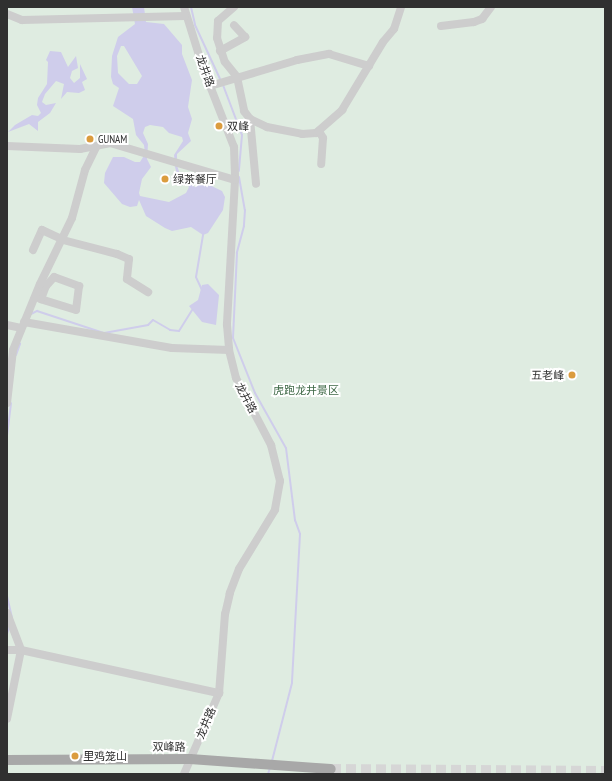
<!DOCTYPE html>
<meta charset="utf-8">
<style>
body{margin:0}
#map{position:relative;width:612px;height:781px;overflow:hidden;background:#fff;font-family:"PT Sans Narrow","Noto Sans SC",sans-serif}
div>[style]{position:absolute}
[style*='--x']{left:calc(var(--x)*1px);top:calc(var(--y)*1px);width:calc(var(--w)*1px);rotate:calc(var(--a)*1deg)}
.green>*{inset:0;background:#dfece1}
.water>*{inset:0;background:#cfcdeb}
.stream>*{height:2px;margin:-1px;padding:0 1px;transform-origin:1px;border-radius:1px;background:#cfcdeb}
.major-tunnel>*{height:10px;margin-top:-5px;transform-origin:0;background:repeating-linear-gradient(90deg,#d6d6d6 0 10px,transparent 0 15px)}
.minor>*{height:8px;margin:-4px;padding:0 4px;transform-origin:4px;border-radius:4px;background:#cdcdcd}
.major>*{height:10px;margin:-5px;padding:0 5px;transform-origin:5px;border-radius:5px;background:#a8a8a8}
.dots>*{width:11px;height:11px;translate:-50% -50%;box-sizing:border-box;border:2px solid #fff;border-radius:50%}
span{translate:-50% -50%;white-space:nowrap;text-align:center;line-height:1.15;-webkit-text-stroke:4px #fff;paint-order:stroke}
.street-label{font-size:11px;color:#303030}
.poi-label{font-size:11px;color:#303030}
.left{translate:0 -50%;text-align:left}
.right{translate:-100% -50%;text-align:right}
.park-label{font-size:11px;color:#406a48}
.frame{position:absolute;inset:0;border:8px solid #303030;pointer-events:none}
</style>
<div id="map">
<div class="green">
<i style="clip-path:polygon(7px 7px,605px 7px,605px 774px,7px 774px)"></i>
</div>
<div class="water">
<i style="clip-path:polygon(evenodd,132px 7px,144px 7px,146px 22px,164px 24px,182px 45px,182px 54px,192px 80px,188px 107px,192px 119px,188px 133px,191px 141px,177px 154px,177px 165px,180px 175px,195px 187px,201px 181px,222px 191px,225px 197px,223px 210px,208px 233px,203px 235px,191px 227px,172px 231px,165px 228px,146px 216px,139px 200px,137px 206px,130px 207px,122px 204px,104px 183px,105px 173px,113px 157px,124px 157px,135px 162px,140px 162px,145px 154px,144px 145px,136px 135px,133px 119px,113px 106px,119px 88px,113px 84px,111px 77px,112px 56px,118px 37px,135px 24px,132px 7px,121px 46px,124px 46px,142px 76px,137px 84px,129px 84px,118px 73px,117px 56px,121px 46px,132px 7px,150px 125px,163px 127px,169px 133px,182px 137px,183px 141px,174px 155px,175px 167px,177px 174px,189px 187px,186px 193px,169px 202px,140px 196px,139px 193px,142px 179px,151px 167px,147px 159px,148px 144px,143px 133px,145px 127px,150px 125px)"></i>
<i style="clip-path:polygon(50px 51px,61px 52px,68px 67px,76px 56px,78px 68px,72px 71px,70px 78px,74px 83px,80px 78px,80px 64px,87px 79px,82px 82px,85px 90px,79px 93px,67px 92px,61px 99px,64px 84px,56px 81px,45px 94px,42px 102px,46px 105px,56px 103px,50px 113px,38px 122px,38px 131px,29px 124px,8px 132px,15px 125px,32px 115px,38px 116px,41px 113px,37px 105px,38px 98px,47px 84px,48px 62px,46px 60px)"></i>
<i style="clip-path:polygon(208px 284px,219px 295px,216px 325px,202px 322px,189px 306px,198px 300px,202px 285px)"></i>
</div>
<div class="stream">
<i style="--x:191;--y:7;--w:18;--a:77"></i>
<i style="--x:195;--y:25;--w:62;--a:65.1"></i>
<i style="--x:223;--y:85;--w:53;--a:69.2"></i>
<i style="--x:242;--y:135;--w:36;--a:95"></i>
<i style="--x:239;--y:177;--w:34;--a:80"></i>
<i style="--x:245;--y:210;--w:16;--a:94"></i>
<i style="--x:244;--y:226;--w:28;--a:105"></i>
<i style="--x:237;--y:253;--w:85;--a:92.7"></i>
<i style="--x:233;--y:338;--w:59;--a:68.2"></i>
<i style="--x:255;--y:393;--w:63;--a:60.6"></i>
<i style="--x:286;--y:448;--w:73;--a:82.9"></i>
<i style="--x:295;--y:520;--w:15;--a:70"></i>
<i style="--x:300;--y:534;--w:149;--a:93.1"></i>
<i style="--x:292;--y:683;--w:81;--a:104.4"></i>
<i style="--x:202;--y:290;--w:14;--a:-115"></i>
<i style="--x:196;--y:277;--w:43;--a:-80.5"></i>
<i style="--x:31;--y:314;--w:7;--a:-27"></i>
<i style="--x:37;--y:311;--w:71;--a:18.2"></i>
<i style="--x:104;--y:333;--w:45;--a:-10.3"></i>
<i style="--x:148;--y:325;--w:7;--a:-45"></i>
<i style="--x:153;--y:320;--w:20;--a:30"></i>
<i style="--x:170;--y:330;--w:9;--a:6"></i>
<i style="--x:179;--y:331;--w:25;--a:-58"></i>
<i style="--x:16;--y:355;--w:12;--a:-70"></i>
<i style="--x:7;--y:436;--w:33;--a:-83"></i>
<i style="--x:7;--y:596;--w:22;--a:77"></i>
<i style="--x:7;--y:634;--w:7;--a:-74"></i>
<i style="--x:268;--y:774;--w:6;--a:-72"></i>
</div>
<div class="major-tunnel">
<i style="--x:331;--y:769;--w:274;--a:0.4"></i>
</div>
<div class="minor">
<i style="--x:184;--y:7;--w:64;--a:72.7"></i>
<i style="--x:203;--y:68;--w:85;--a:68.6"></i>
<i style="--x:234;--y:147;--w:33;--a:88"></i>
<i style="--x:235;--y:180;--w:145;--a:93.2"></i>
<i style="--x:227;--y:325;--w:25;--a:85"></i>
<i style="--x:229;--y:350;--w:29;--a:76"></i>
<i style="--x:236;--y:378;--w:76;--a:62.4"></i>
<i style="--x:271;--y:445;--w:37;--a:76"></i>
<i style="--x:280;--y:481;--w:29;--a:100"></i>
<i style="--x:275;--y:510;--w:69;--a:121.4"></i>
<i style="--x:239;--y:569;--w:26;--a:111"></i>
<i style="--x:230;--y:593;--w:22;--a:103"></i>
<i style="--x:225;--y:614;--w:79;--a:94.3"></i>
<i style="--x:219;--y:693;--w:88;--a:113.4"></i>
<i style="--x:234;--y:7;--w:21;--a:139"></i>
<i style="--x:218;--y:21;--w:17;--a:93"></i>
<i style="--x:217;--y:38;--w:25;--a:72"></i>
<i style="--x:225;--y:62;--w:19;--a:51"></i>
<i style="--x:237;--y:77;--w:35;--a:78"></i>
<i style="--x:244;--y:111;--w:10;--a:53"></i>
<i style="--x:250;--y:119;--w:19;--a:25"></i>
<i style="--x:267;--y:127;--w:36;--a:11"></i>
<i style="--x:302;--y:134;--w:14;--a:-4"></i>
<i style="--x:316;--y:133;--w:35;--a:-41"></i>
<i style="--x:342;--y:110;--w:79;--a:-58.9"></i>
<i style="--x:383;--y:42;--w:17;--a:-50"></i>
<i style="--x:394;--y:29;--w:23;--a:-72"></i>
<i style="--x:7;--y:14;--w:16;--a:22"></i>
<i style="--x:22;--y:20;--w:163;--a:-1.4"></i>
<i style="--x:441;--y:26;--w:33;--a:-7"></i>
<i style="--x:474;--y:22;--w:9;--a:-21"></i>
<i style="--x:482;--y:19;--w:15;--a:-53"></i>
<i style="--x:220;--y:51;--w:29;--a:-29"></i>
<i style="--x:245;--y:37;--w:16;--a:-133"></i>
<i style="--x:210;--y:86;--w:91;--a:-16.6"></i>
<i style="--x:297;--y:60;--w:33;--a:-11"></i>
<i style="--x:329;--y:54;--w:42;--a:16.7"></i>
<i style="--x:250;--y:119;--w:65;--a:84.7"></i>
<i style="--x:319;--y:131;--w:8;--a:60"></i>
<i style="--x:323;--y:138;--w:26;--a:94"></i>
<i style="--x:7;--y:146;--w:73;--a:2.4"></i>
<i style="--x:80;--y:149;--w:31;--a:-11"></i>
<i style="--x:110;--y:143;--w:130;--a:16.5"></i>
<i style="--x:33;--y:250;--w:22;--a:-66"></i>
<i style="--x:42;--y:230;--w:23;--a:25"></i>
<i style="--x:63;--y:240;--w:56;--a:14.5"></i>
<i style="--x:117;--y:254;--w:13;--a:23"></i>
<i style="--x:129;--y:259;--w:20;--a:96"></i>
<i style="--x:127;--y:279;--w:25;--a:32"></i>
<i style="--x:54;--y:277;--w:27;--a:20"></i>
<i style="--x:79;--y:286;--w:24;--a:97"></i>
<i style="--x:76;--y:310;--w:37;--a:-163"></i>
<i style="--x:41;--y:299;--w:14;--a:-69"></i>
<i style="--x:46;--y:286;--w:12;--a:-48"></i>
<i style="--x:24;--y:322;--w:150;--a:10"></i>
<i style="--x:172;--y:348;--w:57;--a:2"></i>
<i style="--x:7;--y:325;--w:14;--a:12"></i>
<i style="--x:7;--y:403;--w:53;--a:-83.5"></i>
<i style="--x:13;--y:350;--w:71;--a:-67.8"></i>
<i style="--x:40;--y:284;--w:73;--a:-64.1"></i>
<i style="--x:72;--y:218;--w:50;--a:-74.8"></i>
<i style="--x:85;--y:170;--w:25;--a:-64"></i>
<i style="--x:7;--y:613;--w:40;--a:69"></i>
<i style="--x:21;--y:650;--w:70;--a:101.5"></i>
<i style="--x:7;--y:650;--w:14;--a:0"></i>
<i style="--x:21;--y:650;--w:203;--a:12.3"></i>
</div>
<div class="major">
<i style="--x:7;--y:760;--w:183;--a:-0.3"></i>
<i style="--x:190;--y:759;--w:141;--a:4.1"></i>
</div>
<div class="dots">
<i style="left:219px;top:126px;background:#db9c3e"></i>
<i style="left:90px;top:139px;background:#db9c3e"></i>
<i style="left:165px;top:179px;background:#db9c3e"></i>
<i style="left:572px;top:375px;background:#db9c3e"></i>
<i style="left:75px;top:756px;background:#db9c3e"></i>
</div>
<div class="street-label">
<span style="left:205px;top:71px;rotate:70deg">龙井路</span>
<span style="left:246px;top:398px;rotate:62deg">龙井路</span>
<span style="left:206px;top:723px;rotate:-67deg">龙井路</span>
<span style="left:169px;top:747px;rotate:1deg">双峰路</span>
</div>
<div class="poi-label">
<span class="left" style="left:227px;top:126px">双峰</span>
<span class="left" style="left:98px;top:139px">GUNAM</span>
<span class="left" style="left:173px;top:179px">绿茶餐厅</span>
<span class="right" style="left:564px;top:375px">五老峰</span>
<span class="left" style="left:83px;top:756px">里鸡笼山</span>
</div>
<div class="park-label">
<span style="left:306px;top:390px">虎跑龙井景区</span>
</div>
<div class="frame"></div>
</div>
